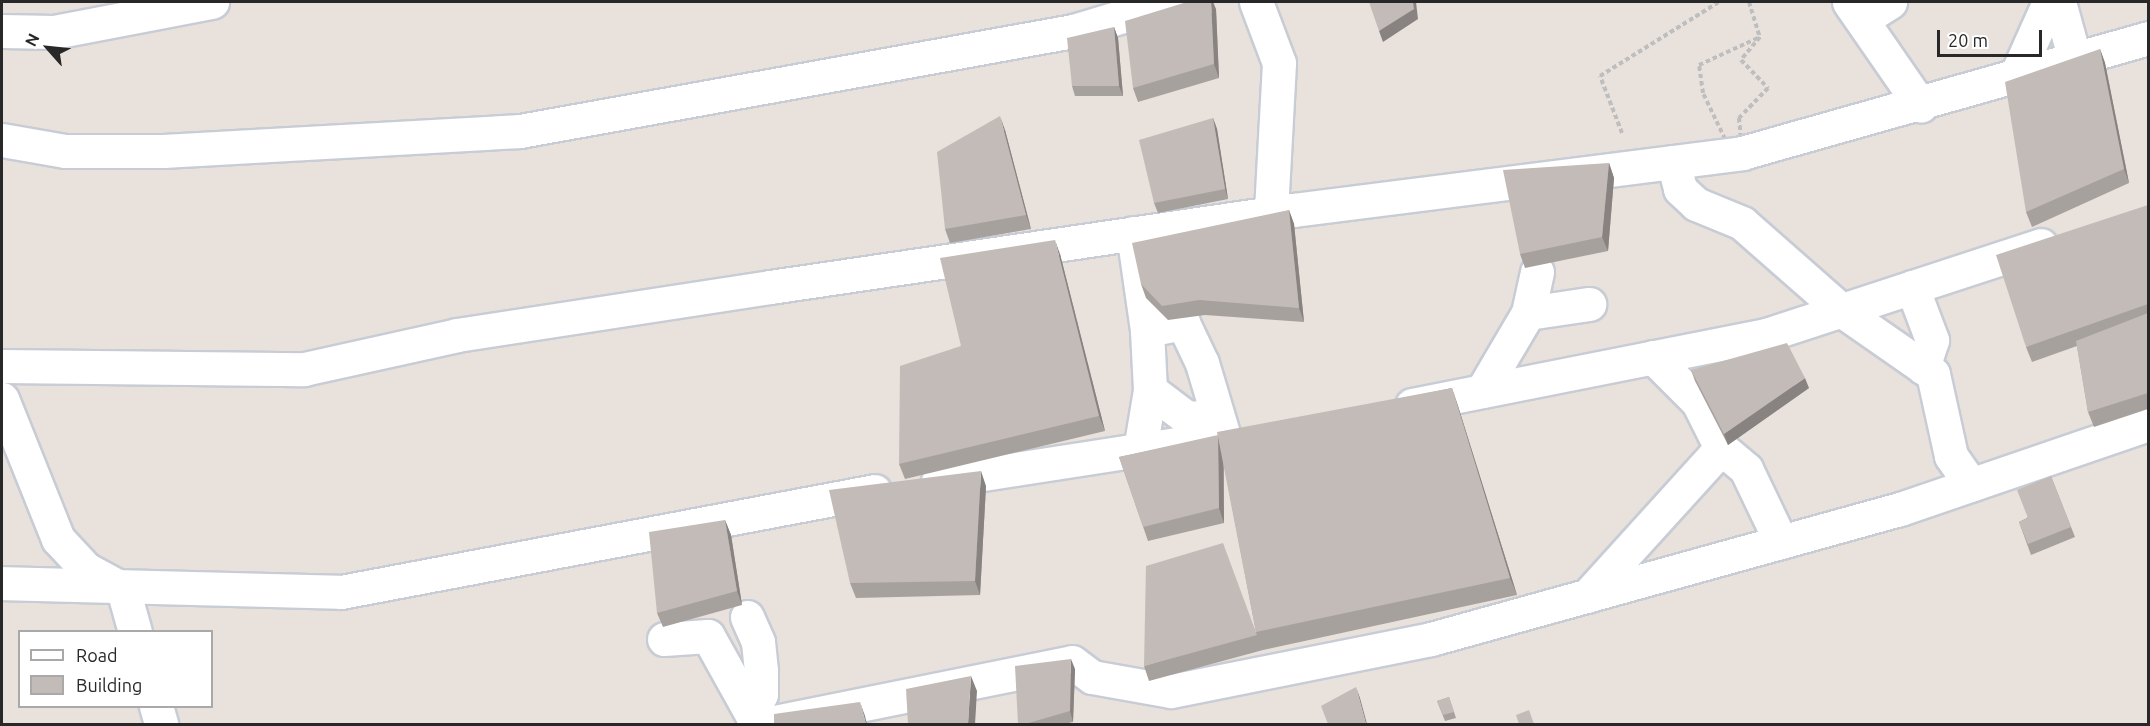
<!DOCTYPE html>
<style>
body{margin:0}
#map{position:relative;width:2150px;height:726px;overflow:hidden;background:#e9e1db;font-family:Ubuntu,sans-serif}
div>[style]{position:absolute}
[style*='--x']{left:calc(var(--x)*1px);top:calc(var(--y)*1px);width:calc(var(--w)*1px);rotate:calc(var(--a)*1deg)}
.path>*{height:4px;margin-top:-2px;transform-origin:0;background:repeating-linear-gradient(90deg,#bebebe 0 4.5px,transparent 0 7.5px)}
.roads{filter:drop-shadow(2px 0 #c7ccd5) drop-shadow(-2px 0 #c7ccd5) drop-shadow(0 2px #c7ccd5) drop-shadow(0 -2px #c7ccd5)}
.street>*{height:33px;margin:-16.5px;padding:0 16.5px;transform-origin:16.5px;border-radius:16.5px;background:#fff}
.wall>*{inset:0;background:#a7a19e}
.shaded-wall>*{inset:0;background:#888381}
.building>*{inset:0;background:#c2bbb8}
span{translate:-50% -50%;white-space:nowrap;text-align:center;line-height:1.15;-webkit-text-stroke:4.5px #fff;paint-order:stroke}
.frame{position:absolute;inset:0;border:3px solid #282828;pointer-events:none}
.legend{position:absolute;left:18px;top:630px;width:195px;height:78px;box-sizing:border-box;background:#fff;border:2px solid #a9a9a9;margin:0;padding:8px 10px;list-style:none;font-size:18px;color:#282828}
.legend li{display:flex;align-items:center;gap:12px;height:30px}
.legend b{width:30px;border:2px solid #a9a9a9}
.north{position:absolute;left:18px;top:18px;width:60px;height:60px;-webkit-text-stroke:4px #fff;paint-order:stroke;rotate:297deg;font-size:16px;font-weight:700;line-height:24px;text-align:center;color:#282828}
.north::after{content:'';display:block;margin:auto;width:21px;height:27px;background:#282828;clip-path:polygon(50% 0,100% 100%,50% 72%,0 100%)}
.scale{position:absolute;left:1937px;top:30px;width:105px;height:27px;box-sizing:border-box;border:3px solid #282828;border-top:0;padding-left:8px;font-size:18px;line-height:21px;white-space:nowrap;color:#282828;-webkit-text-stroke:4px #fff;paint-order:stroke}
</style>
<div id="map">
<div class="path">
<i style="--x:1749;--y:2;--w:37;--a:73"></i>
<i style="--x:1760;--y:37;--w:30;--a:130"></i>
<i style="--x:1741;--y:60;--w:39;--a:46"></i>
<i style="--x:1768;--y:88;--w:42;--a:134"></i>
<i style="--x:1739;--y:118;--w:35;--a:85"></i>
<i style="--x:1742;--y:153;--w:22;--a:-141"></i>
<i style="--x:1725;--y:139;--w:51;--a:-115.6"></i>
<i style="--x:1703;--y:93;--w:28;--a:-98"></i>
<i style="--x:1699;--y:65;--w:67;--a:-24.7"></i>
<i style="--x:1622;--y:133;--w:61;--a:-111.1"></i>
<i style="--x:1600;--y:76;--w:140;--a:-31.9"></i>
</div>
<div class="roads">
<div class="street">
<i style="--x:1256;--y:2;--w:65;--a:69.3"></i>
<i style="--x:1279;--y:63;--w:150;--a:93.1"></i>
<i style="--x:1849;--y:2;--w:126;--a:55.3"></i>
<i style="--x:2059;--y:2;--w:60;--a:74.6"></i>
<i style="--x:1863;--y:19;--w:32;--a:-32"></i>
<i style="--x:2;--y:31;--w:52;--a:1.1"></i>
<i style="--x:54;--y:32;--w:161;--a:-10.8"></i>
<i style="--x:2015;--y:78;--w:83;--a:-65.9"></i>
<i style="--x:2;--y:140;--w:64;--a:9.9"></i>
<i style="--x:65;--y:151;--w:98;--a:0"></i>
<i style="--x:163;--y:151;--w:358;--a:-3.2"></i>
<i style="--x:520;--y:131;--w:562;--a:-10.25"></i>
<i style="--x:1073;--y:31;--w:101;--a:-16.6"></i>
<i style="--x:1673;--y:162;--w:28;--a:75"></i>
<i style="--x:1680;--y:189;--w:22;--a:43"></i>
<i style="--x:1696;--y:204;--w:50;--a:22.4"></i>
<i style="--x:1742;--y:223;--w:132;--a:41.3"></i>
<i style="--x:1841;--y:310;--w:112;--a:34.8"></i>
<i style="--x:1933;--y:374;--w:84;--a:77.6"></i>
<i style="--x:1951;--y:456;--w:35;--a:55"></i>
<i style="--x:1133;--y:233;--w:98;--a:81.8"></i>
<i style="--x:1912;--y:287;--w:57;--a:69.3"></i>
<i style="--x:1932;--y:340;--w:29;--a:108"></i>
<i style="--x:1528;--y:313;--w:62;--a:-8.4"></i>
<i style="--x:1653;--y:357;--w:64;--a:45"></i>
<i style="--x:1698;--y:402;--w:51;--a:63.4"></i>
<i style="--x:1721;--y:448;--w:33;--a:40"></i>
<i style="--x:1746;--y:469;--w:81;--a:64.4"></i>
<i style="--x:2;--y:366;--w:302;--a:0.6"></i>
<i style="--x:304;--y:369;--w:157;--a:-12.5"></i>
<i style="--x:457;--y:335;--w:317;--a:-8.7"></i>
<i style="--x:770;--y:287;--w:529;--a:-8.38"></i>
<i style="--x:1293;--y:210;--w:453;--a:-7.2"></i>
<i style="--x:1742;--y:153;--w:422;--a:-15.8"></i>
<i style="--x:1150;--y:390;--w:46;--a:37.1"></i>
<i style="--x:1187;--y:418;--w:27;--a:-4"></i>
<i style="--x:1482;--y:391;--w:91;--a:-59.5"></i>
<i style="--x:1528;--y:313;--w:42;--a:-77.6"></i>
<i style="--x:2;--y:399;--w:151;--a:68.2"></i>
<i style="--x:58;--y:539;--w:41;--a:47"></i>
<i style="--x:86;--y:569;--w:42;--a:28.4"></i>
<i style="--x:123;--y:589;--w:45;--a:74.4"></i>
<i style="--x:1412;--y:405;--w:364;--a:-11.2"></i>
<i style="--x:1769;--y:334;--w:286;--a:-18.1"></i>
<i style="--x:1140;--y:450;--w:61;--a:-80.5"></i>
<i style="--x:1150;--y:390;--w:60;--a:-92.9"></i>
<i style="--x:1147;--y:330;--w:37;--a:-11"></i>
<i style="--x:1183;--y:323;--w:44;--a:64.6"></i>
<i style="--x:1202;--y:363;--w:77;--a:73.4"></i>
<i style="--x:938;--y:481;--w:275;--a:-8.8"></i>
<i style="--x:2;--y:583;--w:339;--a:1.5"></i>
<i style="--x:341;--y:592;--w:543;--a:-10.71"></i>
<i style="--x:1587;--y:596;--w:200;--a:-47.8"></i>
<i style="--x:747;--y:617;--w:27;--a:66"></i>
<i style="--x:758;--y:642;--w:29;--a:84"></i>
<i style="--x:761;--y:671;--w:23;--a:90"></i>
<i style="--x:761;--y:694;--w:21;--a:119"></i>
<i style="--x:664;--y:639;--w:44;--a:-3.9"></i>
<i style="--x:708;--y:636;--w:101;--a:60.9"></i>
<i style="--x:156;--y:706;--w:19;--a:74"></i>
<i style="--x:765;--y:724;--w:313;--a:-11.4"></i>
<i style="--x:1072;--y:662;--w:25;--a:37"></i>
<i style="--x:1092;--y:677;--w:80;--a:10"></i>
<i style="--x:1171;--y:691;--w:265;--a:-11.3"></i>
<i style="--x:1431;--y:639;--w:487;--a:-15.5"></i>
<i style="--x:1900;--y:509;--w:262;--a:-18.9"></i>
</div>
</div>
<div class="wall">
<i style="clip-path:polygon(1216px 9px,1219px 78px,1138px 102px,1133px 88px)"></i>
<i style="clip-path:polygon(1114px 27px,1118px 38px,1123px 96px,1075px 96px,1072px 86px)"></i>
<i style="clip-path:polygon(2100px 49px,2105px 63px,2129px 183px,2032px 227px,2026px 212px)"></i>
<i style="clip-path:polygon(1213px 118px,1217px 129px,1228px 199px,1158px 213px,1154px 203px)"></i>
<i style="clip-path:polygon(1005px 130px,1031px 229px,950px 243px,945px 229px)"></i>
<i style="clip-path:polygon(1609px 163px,1614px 178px,1608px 251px,1525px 268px,1520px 254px)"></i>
<i style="clip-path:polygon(2148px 205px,2148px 409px,2094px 427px,2088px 412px,2077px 346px,2032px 362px,2026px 347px)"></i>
<i style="clip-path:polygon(1289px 210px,1294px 224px,1304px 322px,1205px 315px,1168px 320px,1146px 298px,1141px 284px)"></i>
<i style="clip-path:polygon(1060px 254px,1105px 431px,905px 479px,899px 464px,961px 346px)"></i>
<i style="clip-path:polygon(1691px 370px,1809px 388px,1728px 445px,1695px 381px)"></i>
<i style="clip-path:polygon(1452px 388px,1458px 406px,1517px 595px,1263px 650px,1149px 681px,1144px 666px,1256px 632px,1224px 465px,1224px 523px,1148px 541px,1119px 457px)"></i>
<i style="clip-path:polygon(2051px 476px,2075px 537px,2031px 555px,2019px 522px,2027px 518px)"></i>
<i style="clip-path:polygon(986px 486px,980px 595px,856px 598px,850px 583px)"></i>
<i style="clip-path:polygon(725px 520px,731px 535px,742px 605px,663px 627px,657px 613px)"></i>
<i style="clip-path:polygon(1075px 669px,1073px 722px,1064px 724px,1018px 724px)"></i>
<i style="clip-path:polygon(1449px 697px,1456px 718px,1445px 721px,1437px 701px)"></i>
</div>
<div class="shaded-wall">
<i style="clip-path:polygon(1211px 2px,1213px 2px,1216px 9px,1219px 78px,1214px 64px)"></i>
<i style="clip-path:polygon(1413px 2px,1416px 2px,1418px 19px,1383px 42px,1379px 31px)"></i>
<i style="clip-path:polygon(1114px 27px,1118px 38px,1123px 96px,1119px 86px)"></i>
<i style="clip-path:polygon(2100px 49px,2105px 63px,2129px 183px,2124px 169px)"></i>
<i style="clip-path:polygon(1000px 116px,1005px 130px,1031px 229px,1026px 215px)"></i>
<i style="clip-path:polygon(1213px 118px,1217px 129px,1228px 199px,1225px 189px)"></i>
<i style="clip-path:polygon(1609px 163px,1614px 178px,1608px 251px,1602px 237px)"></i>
<i style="clip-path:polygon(1289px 210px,1294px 224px,1304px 322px,1299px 308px)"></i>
<i style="clip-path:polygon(1055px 240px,1060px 254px,1105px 431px,1099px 416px)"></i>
<i style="clip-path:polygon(1805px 378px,1809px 388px,1728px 445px,1724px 434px)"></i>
<i style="clip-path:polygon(1452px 388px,1458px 406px,1517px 595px,1510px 578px)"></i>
<i style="clip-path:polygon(1218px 435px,1223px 449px,1224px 523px,1219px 508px)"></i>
<i style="clip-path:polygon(981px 471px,986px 486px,980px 595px,975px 581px)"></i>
<i style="clip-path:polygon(725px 520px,731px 535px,742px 605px,737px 591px)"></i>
<i style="clip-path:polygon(1071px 659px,1075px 669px,1073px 722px,1070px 711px)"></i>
<i style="clip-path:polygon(971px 676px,977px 691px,975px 724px,968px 724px)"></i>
<i style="clip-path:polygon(1356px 687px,1360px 698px,1367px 724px,1366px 724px)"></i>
<i style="clip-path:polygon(860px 702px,865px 716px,867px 724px,866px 724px)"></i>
</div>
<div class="building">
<i style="clip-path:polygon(1187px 2px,1211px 2px,1214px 64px,1133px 88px,1125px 21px)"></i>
<i style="clip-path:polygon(1369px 2px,1413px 2px,1414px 9px,1379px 31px)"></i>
<i style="clip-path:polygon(1114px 27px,1119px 86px,1072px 86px,1067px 38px)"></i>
<i style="clip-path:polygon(2100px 49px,2124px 169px,2026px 212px,2005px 82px)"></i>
<i style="clip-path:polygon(1000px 116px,1026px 215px,945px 229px,937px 152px)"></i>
<i style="clip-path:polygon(1213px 118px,1225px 189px,1154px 203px,1139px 140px)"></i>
<i style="clip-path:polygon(1609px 163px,1602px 237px,1520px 254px,1503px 170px)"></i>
<i style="clip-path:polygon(2148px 205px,2148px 304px,2026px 347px,1996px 255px)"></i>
<i style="clip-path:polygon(1289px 210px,1299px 308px,1199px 300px,1162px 306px,1141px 284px,1132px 243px)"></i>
<i style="clip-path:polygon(1055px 240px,1099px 416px,899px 464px,900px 366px,961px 346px,940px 258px)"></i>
<i style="clip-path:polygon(2148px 313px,2148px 393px,2088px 412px,2076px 341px)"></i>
<i style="clip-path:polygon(1787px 343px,1805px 378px,1724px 434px,1691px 370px)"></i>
<i style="clip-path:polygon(1452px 388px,1510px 578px,1256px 632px,1217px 432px)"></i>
<i style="clip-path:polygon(1218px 435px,1219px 508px,1143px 527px,1119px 457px)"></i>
<i style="clip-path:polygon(981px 471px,975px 581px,850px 583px,829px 490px)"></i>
<i style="clip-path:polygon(2051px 476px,2071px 527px,2028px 544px,2019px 522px,2028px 518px,2017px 490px)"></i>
<i style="clip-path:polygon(725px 520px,737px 591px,657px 613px,649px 532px)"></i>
<i style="clip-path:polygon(1223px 543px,1257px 635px,1144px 666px,1146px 566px)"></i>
<i style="clip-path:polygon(1071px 659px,1070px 711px,1025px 724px,1018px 724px,1015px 666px)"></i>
<i style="clip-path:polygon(971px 676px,968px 724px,908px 724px,906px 689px)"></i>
<i style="clip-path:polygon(1356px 687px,1366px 724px,1328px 724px,1321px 706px)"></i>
<i style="clip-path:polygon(1449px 697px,1454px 712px,1443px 715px,1437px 701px)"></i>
<i style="clip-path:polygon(860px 702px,866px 724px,774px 724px,774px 714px)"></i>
<i style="clip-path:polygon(1529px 710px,1534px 724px,1519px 724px,1516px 715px)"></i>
</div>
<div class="frame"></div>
<ul class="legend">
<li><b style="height:8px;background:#fff"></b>Road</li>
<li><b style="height:16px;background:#c2bbb8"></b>Building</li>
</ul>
<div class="north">N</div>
<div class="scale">20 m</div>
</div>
